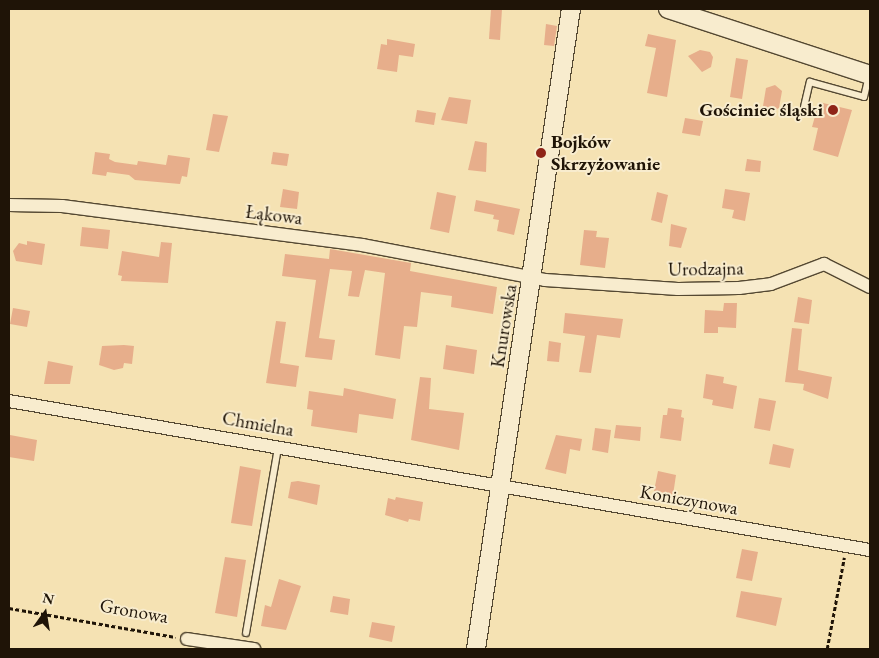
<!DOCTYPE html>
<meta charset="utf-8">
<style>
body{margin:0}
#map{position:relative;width:879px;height:658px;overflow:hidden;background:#f5e2b3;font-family:"EB Garamond",serif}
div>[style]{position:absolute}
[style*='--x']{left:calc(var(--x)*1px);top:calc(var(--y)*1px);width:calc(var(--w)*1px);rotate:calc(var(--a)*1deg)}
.building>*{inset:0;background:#e7ae8b}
.path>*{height:2.5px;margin-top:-1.25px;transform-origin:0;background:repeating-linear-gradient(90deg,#1f1407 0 4px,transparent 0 6.5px)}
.roads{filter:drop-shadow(1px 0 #544832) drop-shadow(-1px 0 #544832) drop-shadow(0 1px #544832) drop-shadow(0 -1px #544832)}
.lane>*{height:6px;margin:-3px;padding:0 3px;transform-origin:3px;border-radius:3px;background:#f8ecce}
.street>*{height:12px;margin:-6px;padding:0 6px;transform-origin:6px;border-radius:6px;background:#f8ecce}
.secondary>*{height:18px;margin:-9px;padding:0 9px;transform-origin:9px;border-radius:9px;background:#f8ecce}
.dots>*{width:14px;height:14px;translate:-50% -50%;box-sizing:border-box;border:2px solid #f8ecce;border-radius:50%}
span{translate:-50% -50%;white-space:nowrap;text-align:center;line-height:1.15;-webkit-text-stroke:4px #f8ecce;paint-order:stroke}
.poi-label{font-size:19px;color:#1f1407;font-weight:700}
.right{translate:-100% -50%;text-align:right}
.left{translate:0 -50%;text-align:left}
.street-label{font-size:19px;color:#1f1407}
.frame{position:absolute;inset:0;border:10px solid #1f1407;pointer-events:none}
.north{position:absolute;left:20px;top:588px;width:50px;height:50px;-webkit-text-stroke:4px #f8ecce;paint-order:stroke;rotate:13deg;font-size:14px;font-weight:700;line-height:20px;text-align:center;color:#1f1407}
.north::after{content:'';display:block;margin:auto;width:18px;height:22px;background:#1f1407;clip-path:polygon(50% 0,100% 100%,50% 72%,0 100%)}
</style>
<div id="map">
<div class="building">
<i style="clip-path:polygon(491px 9px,502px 9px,500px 40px,489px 39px)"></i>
<i style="clip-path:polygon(546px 24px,557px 26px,554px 46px,544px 45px)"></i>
<i style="clip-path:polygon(648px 34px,676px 40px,667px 97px,647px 93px,656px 48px,645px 46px)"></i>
<i style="clip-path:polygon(387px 39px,415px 44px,413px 57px,399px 55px,397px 72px,377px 69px,381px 44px,387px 45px)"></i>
<i style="clip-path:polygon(700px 50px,710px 52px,713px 57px,711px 67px,702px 72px,688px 56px)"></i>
<i style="clip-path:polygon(736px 58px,748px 60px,742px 99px,730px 97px)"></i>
<i style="clip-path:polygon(775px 85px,782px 91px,779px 108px,771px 112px,763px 106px,766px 88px)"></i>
<i style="clip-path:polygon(449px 97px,471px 100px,467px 124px,441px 120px)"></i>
<i style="clip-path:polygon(819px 102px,852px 110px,838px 157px,813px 150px,818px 128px,812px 127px)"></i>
<i style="clip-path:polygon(417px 110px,436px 113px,434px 125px,415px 122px)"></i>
<i style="clip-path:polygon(213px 114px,228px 116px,219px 152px,206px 150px)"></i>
<i style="clip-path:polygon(685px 118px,703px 121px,700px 136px,682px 133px)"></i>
<i style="clip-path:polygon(475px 141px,487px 143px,486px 172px,468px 170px)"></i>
<i style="clip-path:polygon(95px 152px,110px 154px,109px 159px,115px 162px,137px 165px,138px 161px,166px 165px,168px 155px,190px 158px,187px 177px,182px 176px,180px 184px,135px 180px,129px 175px,107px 172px,106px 176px,92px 174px)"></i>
<i style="clip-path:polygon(273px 152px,289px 154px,287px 166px,271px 164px)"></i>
<i style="clip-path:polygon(747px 159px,761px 161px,760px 172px,745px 171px)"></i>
<i style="clip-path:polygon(283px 189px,299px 192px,297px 209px,280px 207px)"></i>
<i style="clip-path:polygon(725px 189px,750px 193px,745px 221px,732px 218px,734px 210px,722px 208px)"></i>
<i style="clip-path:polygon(437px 192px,456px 196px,449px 233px,430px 229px)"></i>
<i style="clip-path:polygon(657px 192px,668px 195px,662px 223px,651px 220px)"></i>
<i style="clip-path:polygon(476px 200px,520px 209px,514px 235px,497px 231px,499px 220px,493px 219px,494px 215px,474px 211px)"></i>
<i style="clip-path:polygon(671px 224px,687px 228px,681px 248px,669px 246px)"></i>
<i style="clip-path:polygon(82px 227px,110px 230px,108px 249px,80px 246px)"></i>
<i style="clip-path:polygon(584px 230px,597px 231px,596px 237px,609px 238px,605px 268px,580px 265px)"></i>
<i style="clip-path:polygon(27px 241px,45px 244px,42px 265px,16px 261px,13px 251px,19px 243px,27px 245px)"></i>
<i style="clip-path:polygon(161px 242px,172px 243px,168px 283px,121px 281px,122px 276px,118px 275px,122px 251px,159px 257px)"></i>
<i style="clip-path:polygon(330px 249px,411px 263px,410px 271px,497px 287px,493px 314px,451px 307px,452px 296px,421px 292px,417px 327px,404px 326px,400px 359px,375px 355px,385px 273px,365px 270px,359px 297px,348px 296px,352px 271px,330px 269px,319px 338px,335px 340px,332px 360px,305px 357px,316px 280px,282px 276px,285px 254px,329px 259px)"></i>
<i style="clip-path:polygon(798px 297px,812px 300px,809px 324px,794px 322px)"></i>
<i style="clip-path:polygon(724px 303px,737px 303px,736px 328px,718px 327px,718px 333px,704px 333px,705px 310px,723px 311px)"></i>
<i style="clip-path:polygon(13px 308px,30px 311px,27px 327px,10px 324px)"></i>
<i style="clip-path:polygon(565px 313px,623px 319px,620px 338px,597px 335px,591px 373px,579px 372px,585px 336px,563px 333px)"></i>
<i style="clip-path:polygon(276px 321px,286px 322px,280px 363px,299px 366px,296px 387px,266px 383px)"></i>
<i style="clip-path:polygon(792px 328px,802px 329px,798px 370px,832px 377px,828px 399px,803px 390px,804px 384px,785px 382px)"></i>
<i style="clip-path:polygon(549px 341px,561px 343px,559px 362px,547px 361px)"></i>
<i style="clip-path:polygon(124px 345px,134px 346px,132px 364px,124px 363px,123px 368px,114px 370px,99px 365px,102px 346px)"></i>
<i style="clip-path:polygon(446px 345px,477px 350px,474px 374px,443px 369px)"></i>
<i style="clip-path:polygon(48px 361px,73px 366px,70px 384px,44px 384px)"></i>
<i style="clip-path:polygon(706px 374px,724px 377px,723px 383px,737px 386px,733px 409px,712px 405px,713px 400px,703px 398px)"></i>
<i style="clip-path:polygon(420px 377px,431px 378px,429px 409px,464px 413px,459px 450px,411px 440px)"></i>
<i style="clip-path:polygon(344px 388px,396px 399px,393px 419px,359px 414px,357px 433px,311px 426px,313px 410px,307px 409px,309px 391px,343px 396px)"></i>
<i style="clip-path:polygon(759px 398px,776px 401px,770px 431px,754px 428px)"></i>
<i style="clip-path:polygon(668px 408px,682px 410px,681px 417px,684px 418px,681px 441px,660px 438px,663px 415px,667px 415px)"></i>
<i style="clip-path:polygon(616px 425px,641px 427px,640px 441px,614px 438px)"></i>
<i style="clip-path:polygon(595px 428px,611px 430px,608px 453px,592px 450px)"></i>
<i style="clip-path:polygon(10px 435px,37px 440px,34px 461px,9px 457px)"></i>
<i style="clip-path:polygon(556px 435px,582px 439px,580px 451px,570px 449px,566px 474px,545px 469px)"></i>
<i style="clip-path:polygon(773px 444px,794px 449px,790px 468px,769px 464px)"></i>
<i style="clip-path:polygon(240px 466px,261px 470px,252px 526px,231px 523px)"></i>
<i style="clip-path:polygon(658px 471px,676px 475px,673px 495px,654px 491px)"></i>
<i style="clip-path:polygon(298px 481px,320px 485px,317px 505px,288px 498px,291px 482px)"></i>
<i style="clip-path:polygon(396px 497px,423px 502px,420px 521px,409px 519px,408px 522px,385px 515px,388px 498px,395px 500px)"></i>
<i style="clip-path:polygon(742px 549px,758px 552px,752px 581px,736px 578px)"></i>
<i style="clip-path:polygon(225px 557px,246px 560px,237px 617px,215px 613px)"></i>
<i style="clip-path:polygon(279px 579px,301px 586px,286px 630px,261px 626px,265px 605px,271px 607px)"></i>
<i style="clip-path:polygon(741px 591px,782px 598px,776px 626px,736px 617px)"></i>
<i style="clip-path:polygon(333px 596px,350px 599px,348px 615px,330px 612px)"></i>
<i style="clip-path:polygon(372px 622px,395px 626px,392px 642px,369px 637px)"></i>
</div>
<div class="path">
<i style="--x:9;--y:608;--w:169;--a:9.9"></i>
<i style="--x:827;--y:649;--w:93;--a:-79.4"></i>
</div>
<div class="roads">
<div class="lane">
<i style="--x:804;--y:107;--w:26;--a:-77"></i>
<i style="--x:810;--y:82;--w:56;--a:15.5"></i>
<i style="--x:864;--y:97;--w:22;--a:-77"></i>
<i style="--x:246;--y:633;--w:189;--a:-80.2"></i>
</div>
<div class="street">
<i style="--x:9;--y:205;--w:53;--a:1.1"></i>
<i style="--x:62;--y:206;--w:303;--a:7.4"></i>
<i style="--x:362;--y:245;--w:186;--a:10.8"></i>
<i style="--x:545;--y:280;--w:133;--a:3.9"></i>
<i style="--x:678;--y:289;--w:61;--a:-0.9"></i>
<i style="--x:739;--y:288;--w:32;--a:-7"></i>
<i style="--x:771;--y:284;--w:57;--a:-20.7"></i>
<i style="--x:824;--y:264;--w:51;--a:26.6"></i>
<i style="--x:9;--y:401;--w:874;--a:9.82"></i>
<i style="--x:187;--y:639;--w:68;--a:8.5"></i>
</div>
<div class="secondary">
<i style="--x:668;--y:9;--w:213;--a:18.1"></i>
<i style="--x:476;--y:649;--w:647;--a:-81.56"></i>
</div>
</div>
<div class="dots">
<i style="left:833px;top:110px;background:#8f2418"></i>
<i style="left:541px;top:153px;background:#8f2418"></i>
</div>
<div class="poi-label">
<span class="right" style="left:823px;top:110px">Gościniec śląski</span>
<span class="left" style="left:551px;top:153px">Bojków<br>Skrzyżowanie</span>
</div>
<div class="street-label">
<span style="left:274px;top:215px;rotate:7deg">Łąkowa</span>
<span style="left:706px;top:269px;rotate:-1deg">Urodzajna</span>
<span style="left:504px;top:326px;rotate:-81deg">Knurowska</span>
<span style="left:258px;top:424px;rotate:10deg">Chmielna</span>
<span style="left:689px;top:500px;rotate:10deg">Koniczynowa</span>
<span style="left:134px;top:611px;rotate:10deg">Gronowa</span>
</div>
<div class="frame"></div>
<div class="north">N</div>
</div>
